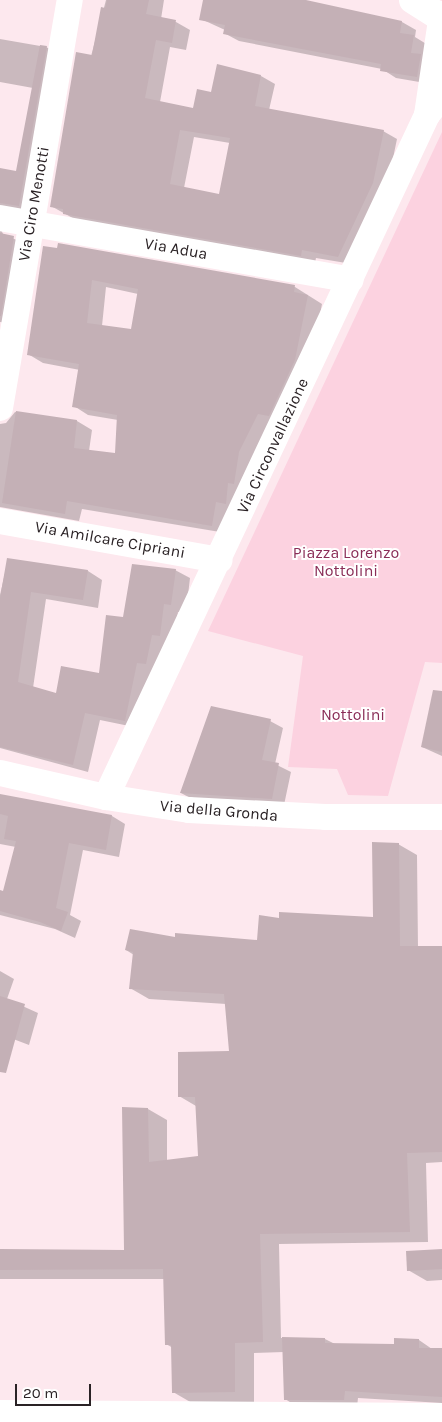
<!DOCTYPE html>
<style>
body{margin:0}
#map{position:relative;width:442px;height:1422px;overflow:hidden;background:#fde8ee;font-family:Karla,sans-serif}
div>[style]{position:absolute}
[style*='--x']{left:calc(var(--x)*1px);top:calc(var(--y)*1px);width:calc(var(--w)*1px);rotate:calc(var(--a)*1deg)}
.green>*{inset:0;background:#fcd2e0}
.shadow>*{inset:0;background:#0003}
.building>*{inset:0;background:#c4b0b6}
.street>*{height:26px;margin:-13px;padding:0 13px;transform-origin:13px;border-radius:13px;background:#fff}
.secondary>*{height:28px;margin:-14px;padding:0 14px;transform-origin:14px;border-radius:14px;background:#fff}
span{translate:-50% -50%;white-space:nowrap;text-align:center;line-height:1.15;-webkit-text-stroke:4px #fff;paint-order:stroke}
.street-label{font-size:16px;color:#2a2225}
.park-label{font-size:16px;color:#8a2d57}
.scale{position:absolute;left:15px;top:1384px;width:76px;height:22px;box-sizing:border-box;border:2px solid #2a2225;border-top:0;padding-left:6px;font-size:15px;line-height:18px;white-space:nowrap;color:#2a2225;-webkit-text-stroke:4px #fff;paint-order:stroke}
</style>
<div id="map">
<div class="green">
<i style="clip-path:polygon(442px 132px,442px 663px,425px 662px,388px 796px,348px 795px,337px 769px,288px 767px,303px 656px,208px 631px)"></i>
</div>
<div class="shadow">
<i style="clip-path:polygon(evenodd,106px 0,164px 0,161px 19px,176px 22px,190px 30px,186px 50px,170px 47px,160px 102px,194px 109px,212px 93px,261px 76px,275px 84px,269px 110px,383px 131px,397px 139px,386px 192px,352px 264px,316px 258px,315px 263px,78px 221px,51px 206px,106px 0,194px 137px,230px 143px,220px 195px,184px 188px,194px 137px)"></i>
<i style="clip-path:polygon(205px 0,299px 0,402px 22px,416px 30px,415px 37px,428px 45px,431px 84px,396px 78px,382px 69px,239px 41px,224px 33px,225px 30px,201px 19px)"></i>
<i style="clip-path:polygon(0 39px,46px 47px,60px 55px,33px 213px,0 222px,0 169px,17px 173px,33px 88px,0 82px)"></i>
<i style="clip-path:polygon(0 227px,3px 234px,28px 245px,14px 324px,0 322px)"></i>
<i style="clip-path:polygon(evenodd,44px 247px,295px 287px,322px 304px,310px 368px,226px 533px,82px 509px,79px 521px,0 507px,0 409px,0 424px,6px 423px,15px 412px,77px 421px,92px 430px,89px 451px,116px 455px,118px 420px,88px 415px,74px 406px,80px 370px,43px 363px,28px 354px,44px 247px,106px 287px,138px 294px,132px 331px,102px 326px,106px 287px)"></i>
<i style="clip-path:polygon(8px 560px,88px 571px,102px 580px,98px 608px,46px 599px,33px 688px,57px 694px,100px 675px,124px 619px,175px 570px,190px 578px,186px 613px,178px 612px,174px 644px,139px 728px,100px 720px,88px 772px,0 748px,0 595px)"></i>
<i style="clip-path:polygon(442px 710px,442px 756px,422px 747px)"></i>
<i style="clip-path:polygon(270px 721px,283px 728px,275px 764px,291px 772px,284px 805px,194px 800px,181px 793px)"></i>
<i style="clip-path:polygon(0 796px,112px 816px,125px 824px,119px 857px,83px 850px,70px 915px,81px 921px,75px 938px,55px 929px,0 915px,0 891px,4px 892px,16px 847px,0 844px)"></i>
<i style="clip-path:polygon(398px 844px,417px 855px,418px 948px,442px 948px,442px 1162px,426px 1163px,428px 1242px,279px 1244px,281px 1338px,325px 1339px,335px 1344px,395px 1345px,419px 1340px,432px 1349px,442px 1349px,442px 1403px,358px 1398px,357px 1407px,298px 1407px,285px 1399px,284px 1352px,254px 1353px,254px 1403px,192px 1403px,173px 1392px,173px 1348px,166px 1344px,165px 1279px,0 1279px,0 1251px,125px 1251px,123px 1109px,148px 1109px,167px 1120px,167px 1161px,200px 1157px,196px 1106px,179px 1096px,230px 1052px,226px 1004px,149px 999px,130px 988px,134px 955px,126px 950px,176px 939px,258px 941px,281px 919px,374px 918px)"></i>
<i style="clip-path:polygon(0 971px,14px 979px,7px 999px,38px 1013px,29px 1045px,0 1034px)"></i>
<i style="clip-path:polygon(442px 1250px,442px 1280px,427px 1281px,408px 1270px)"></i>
</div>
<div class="building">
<i style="clip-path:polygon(evenodd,107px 0,149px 0,146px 14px,176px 20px,172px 43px,156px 40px,145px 98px,193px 108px,197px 89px,211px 92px,217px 64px,261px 75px,255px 106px,384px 130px,373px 183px,338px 257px,302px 250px,301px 256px,63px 214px,63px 209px,50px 207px,76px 52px,92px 55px,101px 7px,105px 8px,107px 0,180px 130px,230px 138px,219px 194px,170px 184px,180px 130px)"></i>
<i style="clip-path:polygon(203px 0,306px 0,402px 21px,400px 33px,414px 35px,411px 53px,421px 54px,417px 77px,380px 71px,381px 64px,223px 34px,225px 25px,199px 20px)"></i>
<i style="clip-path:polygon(40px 45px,47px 46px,19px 206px,0 203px,0 168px,16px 171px)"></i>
<i style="clip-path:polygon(0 233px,14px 236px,1px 316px,0 316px)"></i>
<i style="clip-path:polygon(evenodd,58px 243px,295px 285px,294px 292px,308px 295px,295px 360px,269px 416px,258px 414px,239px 452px,234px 484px,228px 483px,226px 504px,216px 502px,212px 526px,67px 501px,65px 514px,2px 503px,16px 411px,77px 420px,74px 448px,115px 453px,117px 415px,72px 407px,79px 364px,27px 355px,43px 246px,57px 248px,58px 243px,92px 280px,138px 289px,131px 329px,87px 323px,92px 280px)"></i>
<i style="clip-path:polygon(7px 558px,88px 570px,83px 600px,31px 592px,18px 682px,56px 693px,61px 666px,99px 673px,106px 615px,123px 617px,132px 564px,176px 569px,171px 605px,164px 604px,160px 636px,152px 635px,146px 664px,137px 663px,125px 721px,85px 713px,73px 765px,0 747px,0 598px)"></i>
<i style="clip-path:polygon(433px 690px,442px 691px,442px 752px,421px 747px)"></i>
<i style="clip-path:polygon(211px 706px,271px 719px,262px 760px,279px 763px,272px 799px,180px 793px)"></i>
<i style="clip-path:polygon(0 794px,112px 815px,106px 850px,69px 843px,56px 908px,68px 912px,61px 931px,40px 922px,0 911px,0 890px,3px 891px,16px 841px,4px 839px,8px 816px,0 814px)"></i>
<i style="clip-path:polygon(372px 842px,399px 843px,400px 946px,442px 946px,442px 1152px,407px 1153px,410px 1232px,260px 1234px,263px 1342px,235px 1343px,235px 1392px,172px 1393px,171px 1345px,165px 1345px,163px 1269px,0 1270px,0 1249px,124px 1250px,122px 1107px,148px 1108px,149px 1162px,198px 1156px,195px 1097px,178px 1097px,178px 1052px,229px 1051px,224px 994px,129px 989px,133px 952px,125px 950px,130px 929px,175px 937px,175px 933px,257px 940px,259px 915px,279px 918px,279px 912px,373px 917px)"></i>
<i style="clip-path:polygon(0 996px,25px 1004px,6px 1073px,0 1072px)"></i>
<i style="clip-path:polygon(442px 1249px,442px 1269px,407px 1271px,406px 1251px)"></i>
<i style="clip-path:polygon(282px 1337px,325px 1338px,325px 1343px,394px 1344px,394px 1338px,419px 1339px,419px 1348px,442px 1348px,442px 1397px,345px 1391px,344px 1400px,284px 1400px)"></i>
</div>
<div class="street">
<i style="--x:427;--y:115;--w:102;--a:-81.6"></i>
<i style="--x:0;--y:218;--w:356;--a:10"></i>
<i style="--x:0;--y:408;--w:414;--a:-80.3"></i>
<i style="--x:0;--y:521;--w:223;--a:10.1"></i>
<i style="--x:0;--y:773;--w:109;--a:12.8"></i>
<i style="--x:106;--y:797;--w:84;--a:8.9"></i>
<i style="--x:189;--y:810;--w:136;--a:2.9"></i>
<i style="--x:325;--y:817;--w:117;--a:0"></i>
<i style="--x:106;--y:797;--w:754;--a:-64.79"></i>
<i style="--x:427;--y:115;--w:24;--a:-52"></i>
<i style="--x:0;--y:1413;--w:442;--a:0.4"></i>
</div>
<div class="secondary">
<i style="--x:413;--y:0;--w:34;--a:32"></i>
</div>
<div class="street-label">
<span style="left:34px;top:204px;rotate:-80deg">Via Ciro Menotti</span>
<span style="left:176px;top:249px;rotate:10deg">Via Adua</span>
<span style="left:273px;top:446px;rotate:-65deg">Via Circonvallazione</span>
<span style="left:110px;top:540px;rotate:10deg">Via Amilcare Cipriani</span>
<span style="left:219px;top:811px;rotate:5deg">Via della Gronda</span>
</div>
<div class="park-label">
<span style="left:346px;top:562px">Piazza Lorenzo<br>Nottolini</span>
<span style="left:353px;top:715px">Nottolini</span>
</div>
<div class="scale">20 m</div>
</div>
